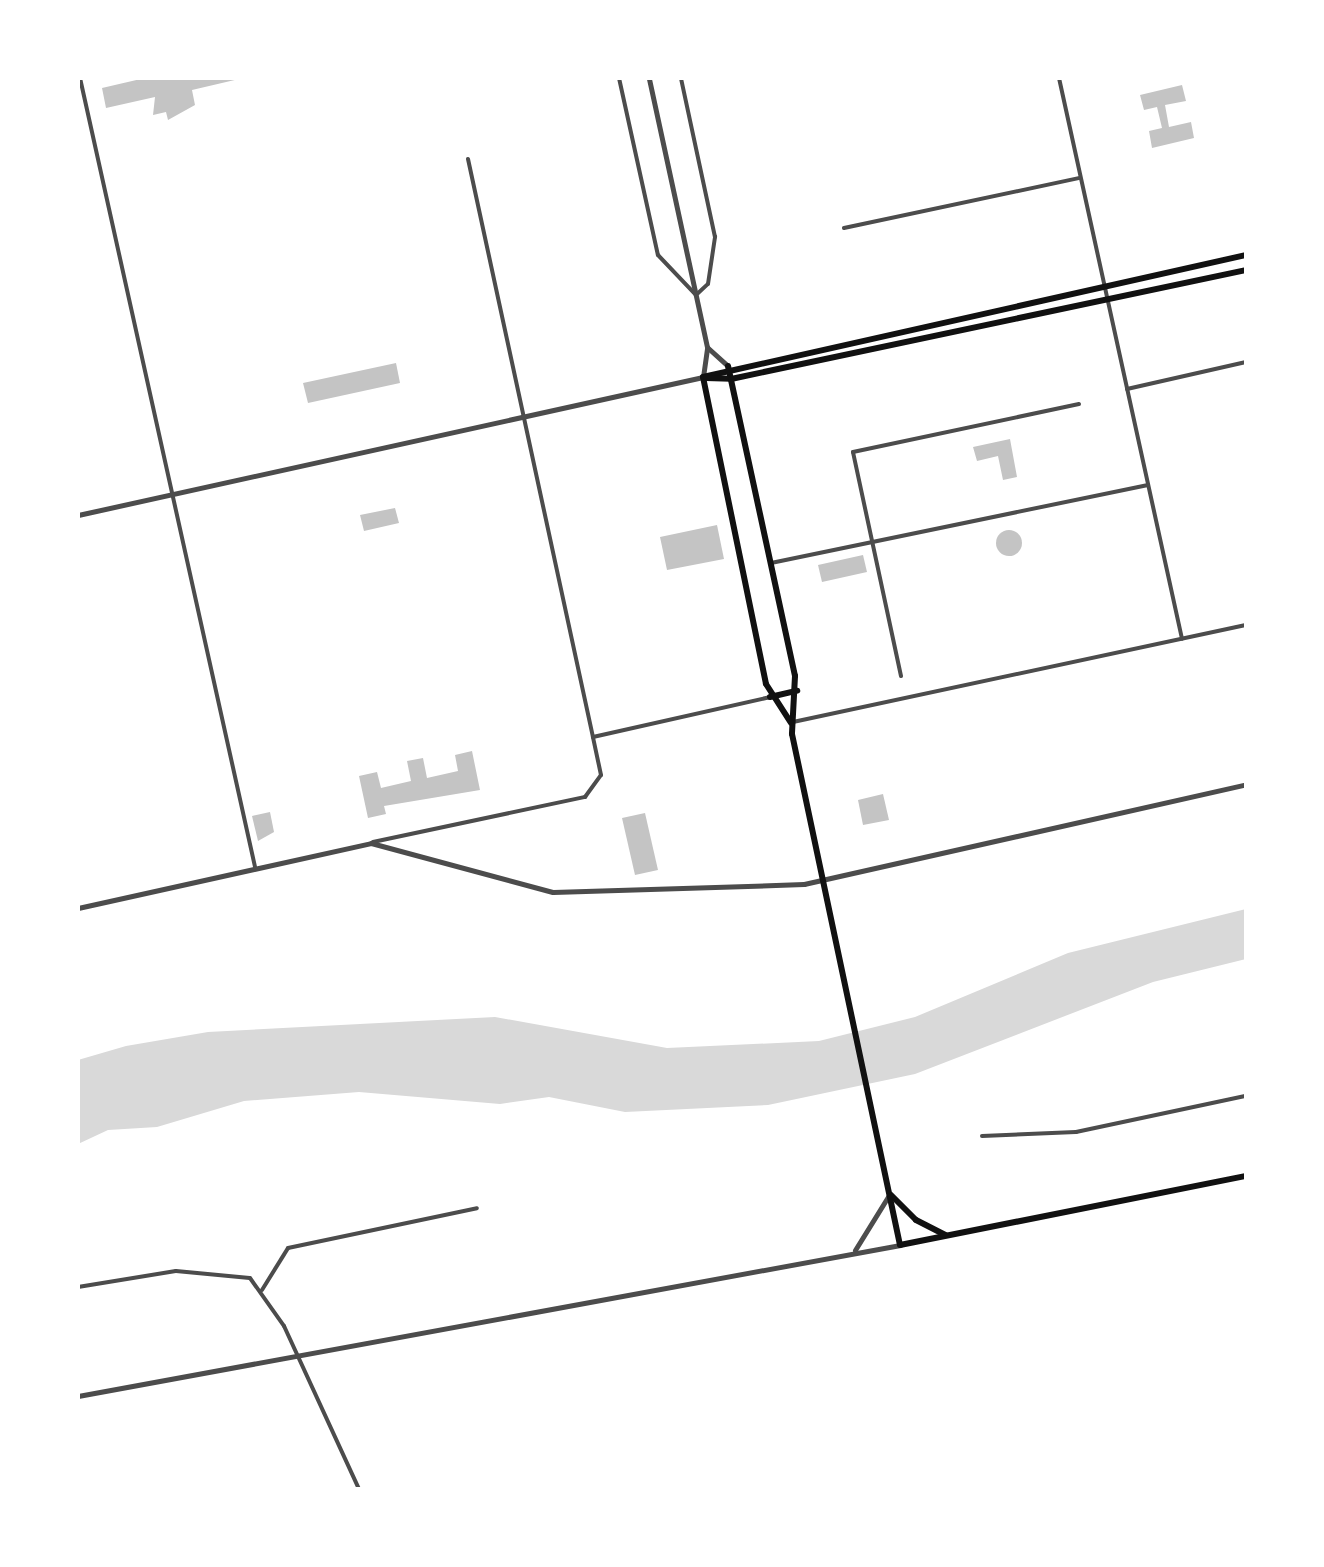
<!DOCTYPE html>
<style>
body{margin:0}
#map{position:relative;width:1324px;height:1567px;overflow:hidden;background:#fff;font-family:"Source Sans 3",sans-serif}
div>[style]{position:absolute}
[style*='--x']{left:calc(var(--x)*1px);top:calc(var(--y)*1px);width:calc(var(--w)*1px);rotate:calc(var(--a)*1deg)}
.water>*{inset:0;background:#d9d9d9}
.building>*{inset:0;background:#c4c4c4}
.round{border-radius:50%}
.minor>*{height:4px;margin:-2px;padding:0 2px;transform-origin:2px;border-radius:2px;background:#4c4c4c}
.tertiary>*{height:5px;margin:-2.5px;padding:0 2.5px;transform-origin:2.5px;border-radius:2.5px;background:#4c4c4c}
.secondary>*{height:6px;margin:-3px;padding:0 3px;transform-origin:3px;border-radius:3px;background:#111}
span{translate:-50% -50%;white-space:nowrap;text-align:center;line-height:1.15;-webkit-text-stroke:6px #fff;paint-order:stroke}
.frame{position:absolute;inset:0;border:80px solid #fff;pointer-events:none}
</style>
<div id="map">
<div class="water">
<i style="clip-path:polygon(1246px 909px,1246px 959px,1153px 982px,915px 1074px,768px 1105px,625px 1112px,549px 1097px,500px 1104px,359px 1092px,244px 1101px,157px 1127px,108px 1130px,78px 1144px,78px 1060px,126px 1046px,208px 1032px,495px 1017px,667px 1048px,819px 1041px,915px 1017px,1068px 953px)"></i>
</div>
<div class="building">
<i style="clip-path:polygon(145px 78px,238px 78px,239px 79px,192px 90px,195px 105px,168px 120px,166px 112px,153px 115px,155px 97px,106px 108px,102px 88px)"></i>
<i style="clip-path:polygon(1182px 85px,1186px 101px,1165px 105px,1169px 127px,1191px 122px,1194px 138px,1152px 148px,1149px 131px,1162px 128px,1157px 107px,1144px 110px,1140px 95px)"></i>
<i style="clip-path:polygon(396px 363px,400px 383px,308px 403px,303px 383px)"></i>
<i style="clip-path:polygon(1010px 439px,1017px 477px,1003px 480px,998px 456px,977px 461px,973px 447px)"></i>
<i style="clip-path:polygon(395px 508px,399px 523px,364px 531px,360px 515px)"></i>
<i style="clip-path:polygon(717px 525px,724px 559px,667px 570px,660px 537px)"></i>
<i class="round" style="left:996px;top:530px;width:26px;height:26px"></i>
<i style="clip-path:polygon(863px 555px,867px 572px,822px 582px,818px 565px)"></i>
<i style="clip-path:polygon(472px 751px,480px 790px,384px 806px,386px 814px,368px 818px,359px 776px,377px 772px,381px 788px,411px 781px,407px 761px,423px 758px,427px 778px,458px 771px,455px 755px)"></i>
<i style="clip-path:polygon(883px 794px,889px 820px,863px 825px,858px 800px)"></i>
<i style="clip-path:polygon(270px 812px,274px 832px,258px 841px,252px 816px)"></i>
<i style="clip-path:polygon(645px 813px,658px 870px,635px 875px,622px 818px)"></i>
</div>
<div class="minor">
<i style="--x:80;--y:78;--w:808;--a:77.49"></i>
<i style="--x:619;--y:78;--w:181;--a:77.6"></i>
<i style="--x:658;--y:255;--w:55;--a:46.5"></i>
<i style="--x:696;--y:295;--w:16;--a:-43"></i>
<i style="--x:708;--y:284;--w:48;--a:-81.5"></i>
<i style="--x:715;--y:237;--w:163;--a:-102.1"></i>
<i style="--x:1059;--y:78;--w:574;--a:77.63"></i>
<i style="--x:468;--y:159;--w:591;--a:77.8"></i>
<i style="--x:844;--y:228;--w:241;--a:-12"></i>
<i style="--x:1127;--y:389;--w:122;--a:-12.8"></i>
<i style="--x:771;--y:563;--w:385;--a:-11.7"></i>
<i style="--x:901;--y:676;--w:229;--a:-102.1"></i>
<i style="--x:853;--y:452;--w:231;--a:-12"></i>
<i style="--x:793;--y:722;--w:463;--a:-12.1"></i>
<i style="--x:373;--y:842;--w:217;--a:-12"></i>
<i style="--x:585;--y:797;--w:27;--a:-54"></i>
<i style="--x:601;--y:775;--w:39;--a:-102"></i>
<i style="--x:593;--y:737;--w:181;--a:-12.7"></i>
<i style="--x:982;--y:1136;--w:94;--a:-2.4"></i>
<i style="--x:1076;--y:1132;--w:174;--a:-12"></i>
<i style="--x:78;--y:1287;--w:99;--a:-9.3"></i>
<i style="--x:176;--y:1271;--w:74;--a:5.4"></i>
<i style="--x:250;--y:1278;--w:59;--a:54.7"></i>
<i style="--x:284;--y:1326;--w:179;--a:65.3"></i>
<i style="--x:262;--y:1290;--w:49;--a:-58.2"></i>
<i style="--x:288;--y:1248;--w:193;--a:-11.9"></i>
</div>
<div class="tertiary">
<i style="--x:708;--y:348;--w:27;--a:42"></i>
<i style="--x:78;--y:515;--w:640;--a:-12.45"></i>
<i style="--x:703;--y:377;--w:30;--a:-82"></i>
<i style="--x:707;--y:347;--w:275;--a:-102.2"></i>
<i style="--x:78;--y:908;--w:300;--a:-12.5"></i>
<i style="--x:371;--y:843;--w:188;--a:15.1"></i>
<i style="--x:553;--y:892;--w:251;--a:-1.8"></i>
<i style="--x:804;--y:884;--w:453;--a:-12.7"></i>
<i style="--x:855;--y:1250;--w:65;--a:-58.3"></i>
<i style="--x:78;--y:1396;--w:836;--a:-10.41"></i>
</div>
<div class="secondary">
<i style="--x:728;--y:366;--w:317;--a:77.8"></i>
<i style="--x:795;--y:676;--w:58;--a:93"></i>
<i style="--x:792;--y:734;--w:522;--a:78.07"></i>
<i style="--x:900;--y:1245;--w:353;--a:-11.3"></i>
<i style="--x:703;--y:377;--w:557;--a:-12.66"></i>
<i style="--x:703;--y:377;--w:313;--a:78.4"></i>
<i style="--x:766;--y:684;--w:46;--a:57.3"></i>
<i style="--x:706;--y:378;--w:25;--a:2"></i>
<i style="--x:731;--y:379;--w:526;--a:-11.95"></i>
<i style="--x:770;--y:697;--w:28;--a:-13"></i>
<i style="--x:891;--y:1195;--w:35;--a:45"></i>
<i style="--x:916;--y:1220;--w:33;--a:27"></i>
</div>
<div class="frame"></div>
</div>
